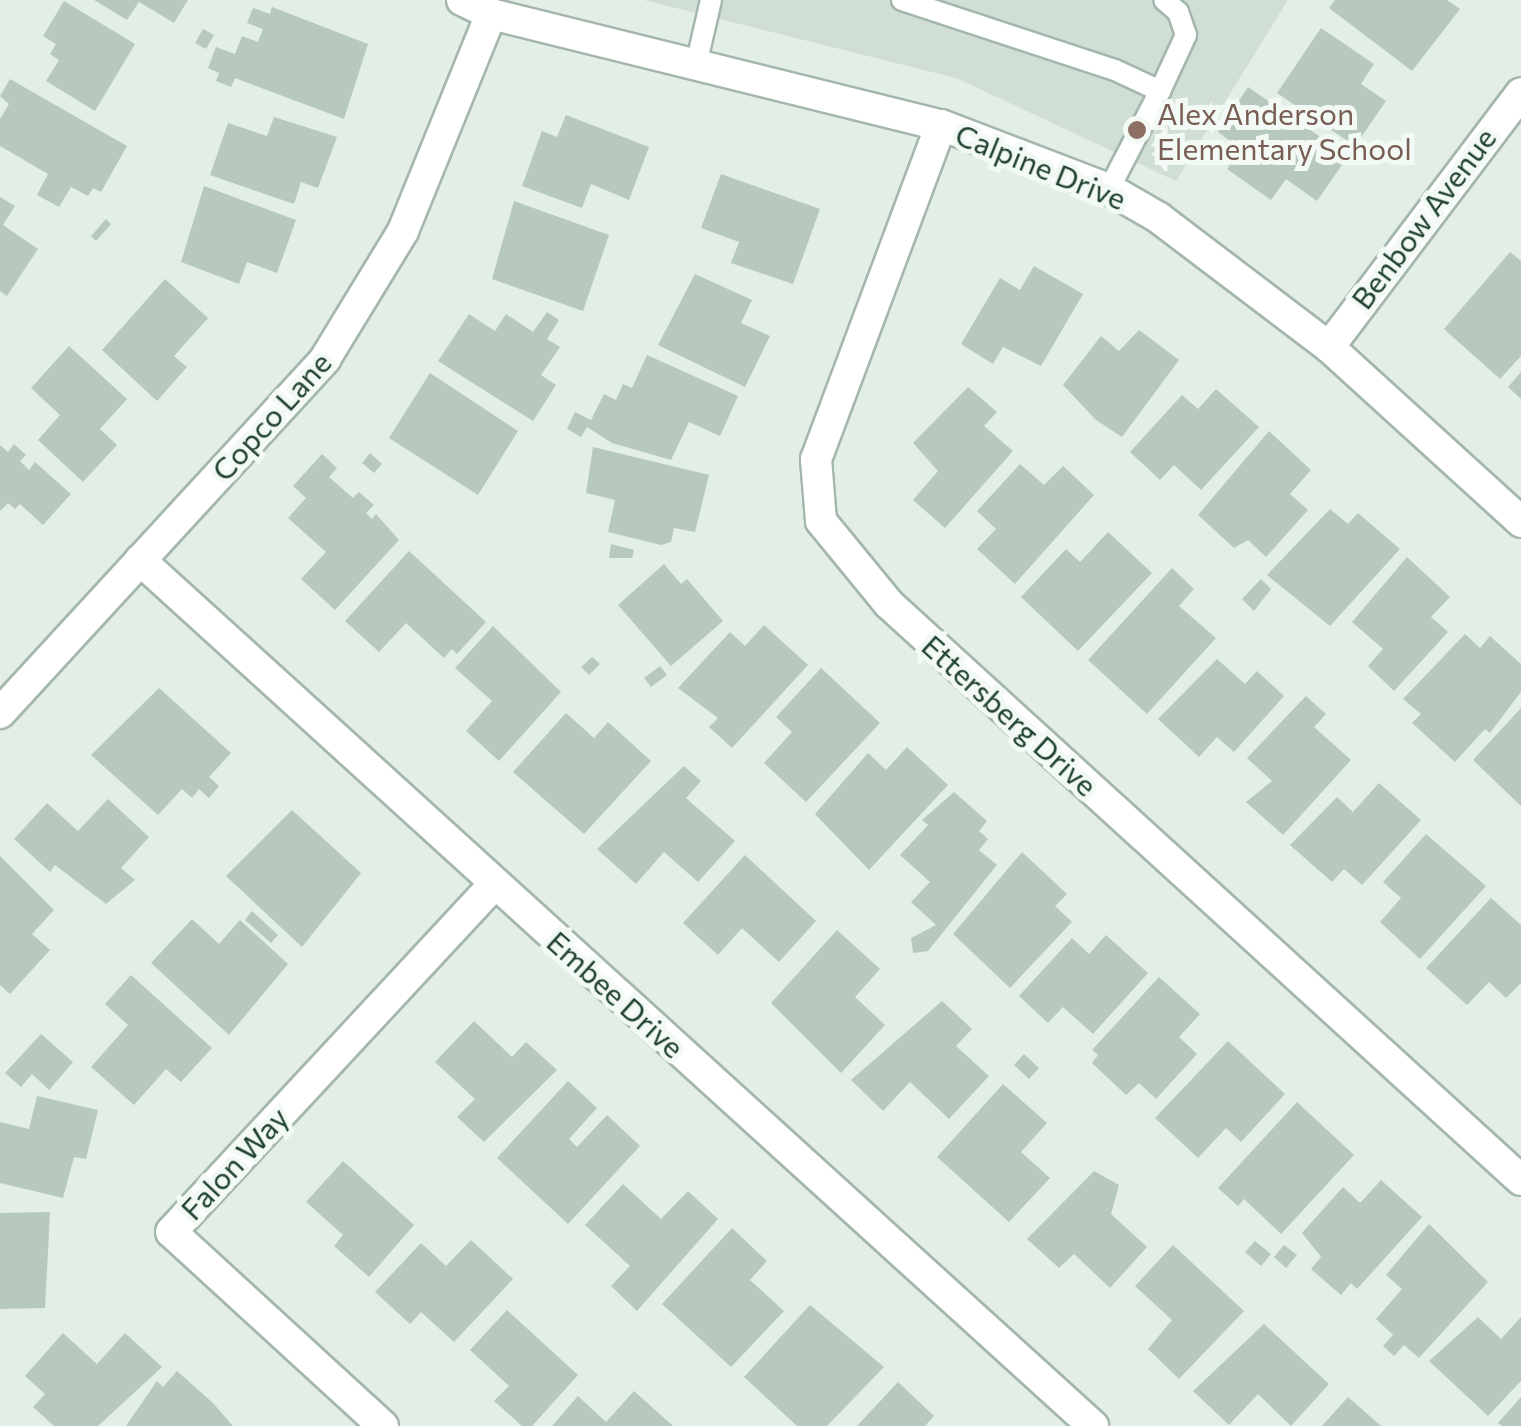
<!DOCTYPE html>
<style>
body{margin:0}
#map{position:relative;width:1521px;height:1426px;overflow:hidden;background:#e2eee6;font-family:Commissioner,sans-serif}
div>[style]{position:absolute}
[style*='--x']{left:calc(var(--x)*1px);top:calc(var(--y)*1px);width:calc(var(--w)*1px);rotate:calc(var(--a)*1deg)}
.built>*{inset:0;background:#d0ded5}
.building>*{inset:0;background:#b7c9bf}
.roads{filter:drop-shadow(2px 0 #a4b7ac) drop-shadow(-2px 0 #a4b7ac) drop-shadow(0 2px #a4b7ac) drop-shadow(0 -2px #a4b7ac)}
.lane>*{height:20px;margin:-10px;padding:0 10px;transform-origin:10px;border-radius:10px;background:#fff}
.street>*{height:30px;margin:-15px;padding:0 15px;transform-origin:15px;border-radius:15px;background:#fff}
.dots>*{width:28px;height:28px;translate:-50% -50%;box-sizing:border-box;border:5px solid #f3faf5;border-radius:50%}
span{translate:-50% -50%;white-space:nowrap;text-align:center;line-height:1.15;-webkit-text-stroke:10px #f3faf5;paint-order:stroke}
.education-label{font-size:30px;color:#785e54}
.left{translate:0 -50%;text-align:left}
.street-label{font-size:30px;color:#204132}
</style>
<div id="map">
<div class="built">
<i style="clip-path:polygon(644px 0,1288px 0,1176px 181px,956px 78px)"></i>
</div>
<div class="building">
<i style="clip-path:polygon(94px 0,188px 0,174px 23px,139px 2px,127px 20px)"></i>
<i style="clip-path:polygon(1335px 0,1447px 0,1460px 9px,1412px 71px,1329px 8px)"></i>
<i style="clip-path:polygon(64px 1px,135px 44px,95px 111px,46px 81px,59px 60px,50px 54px,56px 44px,43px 36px)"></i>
<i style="clip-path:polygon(272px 7px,368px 44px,344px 119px,235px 78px,231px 87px,216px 81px,219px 73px,208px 68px,216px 47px,235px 54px,242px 36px,258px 42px,263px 29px,247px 23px,253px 8px,270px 14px)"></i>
<i style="clip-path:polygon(1321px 28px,1374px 64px,1361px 84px,1386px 101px,1355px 146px,1277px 93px)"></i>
<i style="clip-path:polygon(203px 29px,214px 35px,206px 49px,195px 43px)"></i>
<i style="clip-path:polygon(10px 79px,127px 146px,101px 192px,93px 188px,88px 196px,71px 187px,59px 207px,37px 195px,48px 174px,0 146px,0 119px,9px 104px,0 96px)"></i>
<i style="clip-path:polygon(1248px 87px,1348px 156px,1317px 201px,1286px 179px,1271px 200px,1227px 169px,1241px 149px,1218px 132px)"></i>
<i style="clip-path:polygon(566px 115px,649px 147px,629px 200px,591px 184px,582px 208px,522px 186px,542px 131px,557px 137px)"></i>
<i style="clip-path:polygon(274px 117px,337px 137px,318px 188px,301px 182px,294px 204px,210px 175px,228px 123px,267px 136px)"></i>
<i style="clip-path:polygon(721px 174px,820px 209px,793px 284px,731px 263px,739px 242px,701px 228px)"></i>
<i style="clip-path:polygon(204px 186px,296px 220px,277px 273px,247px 262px,239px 284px,181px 262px)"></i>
<i style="clip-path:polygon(0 197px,15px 206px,3px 225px,38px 249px,7px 296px,0 291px)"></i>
<i style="clip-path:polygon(514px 201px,609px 235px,583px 311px,492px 279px)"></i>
<i style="clip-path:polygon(106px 219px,111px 224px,96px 241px,91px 236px)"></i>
<i style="clip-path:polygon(1510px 252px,1521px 261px,1521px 356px,1500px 379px,1444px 329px)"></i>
<i style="clip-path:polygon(1034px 266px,1083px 294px,1041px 366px,1003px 347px,993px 364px,961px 344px,1000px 278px,1020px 290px)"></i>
<i style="clip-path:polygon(695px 274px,752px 300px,741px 323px,770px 336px,745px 387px,658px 345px)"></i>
<i style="clip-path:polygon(165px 279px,208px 318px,174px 356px,187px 367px,157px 401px,102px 350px)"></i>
<i style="clip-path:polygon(547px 312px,559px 320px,547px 339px,560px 347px,541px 375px,556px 385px,533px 421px,438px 361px,469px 314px,495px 331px,506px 314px,533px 332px)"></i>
<i style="clip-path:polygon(1139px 330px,1179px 360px,1122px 437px,1096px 420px,1063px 385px,1101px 336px,1119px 351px)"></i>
<i style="clip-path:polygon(69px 346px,127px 399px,100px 429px,117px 445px,83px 482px,38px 440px,60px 415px,31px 388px)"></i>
<i style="clip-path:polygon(647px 355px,738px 396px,720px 436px,689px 422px,671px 460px,612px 443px,587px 427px,581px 437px,567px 429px,575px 412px,591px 420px,604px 394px,616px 400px,623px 384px,632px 388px)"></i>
<i style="clip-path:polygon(1521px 372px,1521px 399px,1508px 387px)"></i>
<i style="clip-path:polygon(430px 373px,518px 431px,478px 495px,389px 438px)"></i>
<i style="clip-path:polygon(968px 387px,997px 412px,984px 426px,1013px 451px,945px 528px,913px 500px,938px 471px,913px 443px)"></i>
<i style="clip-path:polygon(1216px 389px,1259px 427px,1201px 490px,1174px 465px,1160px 480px,1130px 452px,1182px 395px,1198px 409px)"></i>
<i style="clip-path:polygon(1269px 431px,1311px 470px,1290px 494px,1308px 510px,1266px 557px,1248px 540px,1234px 548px,1198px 515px)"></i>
<i style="clip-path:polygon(14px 444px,26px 455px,20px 461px,29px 470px,35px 462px,71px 494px,43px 525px,20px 504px,15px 509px,8px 503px,0 511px,0 445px,8px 452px)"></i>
<i style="clip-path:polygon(593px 447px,709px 475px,695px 532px,674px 528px,671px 542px,661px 545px,608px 532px,615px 500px,586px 493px)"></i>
<i style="clip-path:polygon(370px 453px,382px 464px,374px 473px,362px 463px)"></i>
<i style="clip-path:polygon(322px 454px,337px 468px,329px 477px,353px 498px,359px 492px,374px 505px,366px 513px,372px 519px,376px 514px,399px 540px,335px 610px,301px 579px,326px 552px,288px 518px,306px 498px,293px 486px)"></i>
<i style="clip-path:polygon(1020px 464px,1044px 485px,1063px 466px,1094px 495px,1015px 584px,977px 549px,996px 529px,977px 511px)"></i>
<i style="clip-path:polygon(1330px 509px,1348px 524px,1358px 513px,1400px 549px,1330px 626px,1267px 575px)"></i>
<i style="clip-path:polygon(1108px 532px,1152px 573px,1078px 651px,1021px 597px,1066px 549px,1080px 562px)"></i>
<i style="clip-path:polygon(611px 544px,634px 550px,632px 558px,609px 558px)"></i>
<i style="clip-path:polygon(409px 551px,486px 622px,457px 654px,452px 649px,444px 658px,406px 623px,379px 652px,345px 621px)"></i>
<i style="clip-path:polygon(1407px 557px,1450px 597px,1431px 617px,1448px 632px,1394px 691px,1368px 666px,1383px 649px,1352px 622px)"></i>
<i style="clip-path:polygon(664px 564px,681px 584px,687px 579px,723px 621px,671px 666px,618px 605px)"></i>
<i style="clip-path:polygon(1172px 568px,1194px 589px,1179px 606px,1216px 638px,1147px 714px,1088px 660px)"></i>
<i style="clip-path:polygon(1261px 579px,1271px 589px,1254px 611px,1242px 599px)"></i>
<i style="clip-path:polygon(764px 625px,808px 665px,732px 748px,709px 727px,718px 718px,678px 688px,730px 632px,745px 646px)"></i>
<i style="clip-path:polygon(493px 626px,561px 692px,499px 761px,466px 731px,492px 701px,455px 668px)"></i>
<i style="clip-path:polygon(1465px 634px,1480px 648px,1490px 636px,1521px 664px,1521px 692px,1490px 733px,1485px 729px,1455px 762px,1412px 723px,1421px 714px,1403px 699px)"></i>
<i style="clip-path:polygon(592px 657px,600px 664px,589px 675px,581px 667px)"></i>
<i style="clip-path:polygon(1217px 659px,1245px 684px,1257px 671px,1284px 696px,1234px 752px,1217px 737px,1199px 757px,1158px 719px)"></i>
<i style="clip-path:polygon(660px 666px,667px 675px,651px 687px,644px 678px)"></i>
<i style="clip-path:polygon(821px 668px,880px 723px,806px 802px,764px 763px,792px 732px,776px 717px)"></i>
<i style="clip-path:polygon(159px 688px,231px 753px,209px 777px,219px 786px,209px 798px,199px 789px,192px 798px,182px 789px,158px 815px,91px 755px)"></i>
<i style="clip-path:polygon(1306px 696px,1326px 714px,1314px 727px,1351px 760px,1283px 835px,1246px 802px,1272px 781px,1247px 758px)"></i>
<i style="clip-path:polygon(1521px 708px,1521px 806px,1473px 760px)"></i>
<i style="clip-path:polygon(566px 713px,594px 738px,608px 722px,651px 761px,584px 834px,513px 772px)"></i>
<i style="clip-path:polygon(907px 747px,948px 785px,869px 870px,815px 814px,868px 753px,886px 770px)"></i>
<i style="clip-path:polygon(684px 766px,701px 781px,686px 798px,735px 841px,698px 882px,664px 852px,636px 884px,597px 849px)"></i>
<i style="clip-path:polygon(1379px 783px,1421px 820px,1362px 885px,1344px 869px,1332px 882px,1290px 845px,1337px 797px,1353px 812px)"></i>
<i style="clip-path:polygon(954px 792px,987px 821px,979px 831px,988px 839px,979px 850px,997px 865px,928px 951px,913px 953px,911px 938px,936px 925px,911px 902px,930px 882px,900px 855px,928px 825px,922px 820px)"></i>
<i style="clip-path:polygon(108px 799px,149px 837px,121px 868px,135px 880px,106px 904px,55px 865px,50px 872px,14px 839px,47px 803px,78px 831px)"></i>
<i style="clip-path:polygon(292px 810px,361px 873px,302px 947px,226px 876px)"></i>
<i style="clip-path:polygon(1426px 834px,1486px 886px,1420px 959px,1380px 922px,1401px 898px,1383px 882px)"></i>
<i style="clip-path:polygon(1022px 852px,1067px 894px,1055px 906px,1072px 922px,1010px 988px,953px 934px)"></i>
<i style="clip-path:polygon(745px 855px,816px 921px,779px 962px,742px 928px,718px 955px,683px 923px)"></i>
<i style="clip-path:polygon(0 856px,54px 910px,32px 934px,50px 950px,10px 994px,0 985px)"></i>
<i style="clip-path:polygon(1491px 898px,1521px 925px,1521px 983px,1506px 998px,1489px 982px,1467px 1005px,1426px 968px)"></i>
<i style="clip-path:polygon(252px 911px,278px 935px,271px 943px,245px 920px)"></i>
<i style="clip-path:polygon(192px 919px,219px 944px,240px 920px,288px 964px,229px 1035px,151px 963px)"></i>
<i style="clip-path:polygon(837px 930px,880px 969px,855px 997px,885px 1025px,841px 1073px,771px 1003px)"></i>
<i style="clip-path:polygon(1106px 935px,1148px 973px,1093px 1034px,1063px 1007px,1048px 1023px,1019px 996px,1072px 938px,1089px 954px)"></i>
<i style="clip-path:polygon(131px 975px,212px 1048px,181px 1082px,166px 1069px,134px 1105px,91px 1067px,128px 1025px,105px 1004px)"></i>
<i style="clip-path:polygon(1159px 977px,1200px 1014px,1179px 1037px,1197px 1054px,1156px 1099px,1139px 1083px,1126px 1095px,1092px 1063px,1098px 1055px,1092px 1050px)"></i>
<i style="clip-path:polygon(942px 1001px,972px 1029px,956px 1046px,989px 1076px,949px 1119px,910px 1082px,883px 1111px,851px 1080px)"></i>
<i style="clip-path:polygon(474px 1021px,512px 1057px,526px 1042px,557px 1070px,484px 1142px,457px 1117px,475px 1099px,435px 1062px)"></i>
<i style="clip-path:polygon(41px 1034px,73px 1062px,49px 1090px,32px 1074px,21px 1087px,5px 1073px)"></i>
<i style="clip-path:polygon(1228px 1041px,1285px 1094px,1241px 1142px,1226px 1128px,1198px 1158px,1155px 1118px)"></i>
<i style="clip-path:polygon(1024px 1054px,1039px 1068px,1029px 1079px,1014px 1065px)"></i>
<i style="clip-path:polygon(568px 1081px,597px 1108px,569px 1139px,577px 1147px,607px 1115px,640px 1146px,568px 1224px,497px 1158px)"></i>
<i style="clip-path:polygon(1003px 1084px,1047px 1123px,1021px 1152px,1050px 1178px,1009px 1222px,937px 1157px)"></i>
<i style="clip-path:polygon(37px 1096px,98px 1110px,86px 1159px,74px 1157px,63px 1198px,0 1183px,0 1122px,29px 1129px)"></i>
<i style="clip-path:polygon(1297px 1102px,1354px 1155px,1281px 1234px,1244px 1199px,1238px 1206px,1218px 1188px)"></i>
<i style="clip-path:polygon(343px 1161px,414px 1225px,369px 1277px,334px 1246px,343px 1235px,306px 1202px)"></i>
<i style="clip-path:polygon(1094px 1171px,1119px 1185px,1111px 1214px,1147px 1247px,1110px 1288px,1074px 1254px,1059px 1268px,1027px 1239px)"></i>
<i style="clip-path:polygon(1381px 1180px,1422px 1217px,1357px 1289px,1351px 1283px,1341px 1295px,1311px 1269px,1321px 1257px,1302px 1233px,1343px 1187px,1360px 1203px)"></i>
<i style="clip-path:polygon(623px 1184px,661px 1219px,688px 1191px,718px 1219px,637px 1311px,611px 1286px,630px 1266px,585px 1225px)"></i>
<i style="clip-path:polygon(50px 1212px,45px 1308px,0 1309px,0 1213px)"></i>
<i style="clip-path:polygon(1429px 1224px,1488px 1282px,1419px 1358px,1404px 1345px,1394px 1356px,1383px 1346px,1393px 1335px,1376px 1319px,1402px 1289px,1386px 1275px)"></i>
<i style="clip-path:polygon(732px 1228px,767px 1261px,750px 1280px,784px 1311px,731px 1367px,662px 1304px)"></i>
<i style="clip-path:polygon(471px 1240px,513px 1279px,454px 1342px,421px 1312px,410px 1324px,375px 1292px,421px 1243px,446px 1266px)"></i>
<i style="clip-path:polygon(1255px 1241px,1271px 1254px,1261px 1266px,1245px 1252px)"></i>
<i style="clip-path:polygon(1173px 1245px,1244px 1311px,1179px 1379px,1148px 1349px,1172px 1320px,1135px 1286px)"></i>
<i style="clip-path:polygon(1284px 1245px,1297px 1255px,1286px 1268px,1274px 1257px)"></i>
<i style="clip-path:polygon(810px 1305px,884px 1367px,827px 1426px,797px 1426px,744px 1377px)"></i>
<i style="clip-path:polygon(507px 1310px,578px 1375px,532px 1426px,522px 1426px,494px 1401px,509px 1386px,470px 1350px)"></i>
<i style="clip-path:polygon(1478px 1317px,1501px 1339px,1521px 1317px,1521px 1381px,1488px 1416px,1429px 1361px)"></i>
<i style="clip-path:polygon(1264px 1324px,1329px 1384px,1291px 1426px,1258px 1394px,1229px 1425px,1193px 1391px)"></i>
<i style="clip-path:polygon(63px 1333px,97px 1364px,125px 1333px,162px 1367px,98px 1426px,54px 1426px,33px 1407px,45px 1394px,25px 1376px)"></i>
<i style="clip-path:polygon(177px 1371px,213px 1403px,233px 1426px,126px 1426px,157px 1381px,163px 1387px)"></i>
<i style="clip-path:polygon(898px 1382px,934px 1416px,925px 1426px,857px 1426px)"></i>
<i style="clip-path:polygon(634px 1391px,673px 1426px,552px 1426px,578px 1396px,606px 1422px)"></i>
<i style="clip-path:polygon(1348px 1397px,1381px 1426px,1322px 1426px)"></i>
<i style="clip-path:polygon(1521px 1397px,1521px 1426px,1502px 1426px,1498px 1423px)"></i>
</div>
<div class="roads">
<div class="lane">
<i style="--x:902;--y:0;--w:224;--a:18.2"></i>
<i style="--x:1115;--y:70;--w:50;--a:25"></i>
<i style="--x:1160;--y:91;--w:110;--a:117.5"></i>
<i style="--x:696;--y:65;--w:67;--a:-77"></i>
<i style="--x:1160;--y:91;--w:62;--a:-65.1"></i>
<i style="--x:1186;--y:35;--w:24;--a:-109"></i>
<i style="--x:1178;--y:12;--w:18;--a:-139"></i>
</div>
<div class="street">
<i style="--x:462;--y:0;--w:32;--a:26"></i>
<i style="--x:491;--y:14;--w:463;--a:13.9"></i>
<i style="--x:941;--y:125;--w:180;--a:20.9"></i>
<i style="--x:1109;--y:189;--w:58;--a:30.1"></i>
<i style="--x:1159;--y:218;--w:213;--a:37.2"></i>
<i style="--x:1329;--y:347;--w:260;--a:42.3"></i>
<i style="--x:941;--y:125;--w:357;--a:110.5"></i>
<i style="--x:816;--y:459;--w:62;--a:85.4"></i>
<i style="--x:821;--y:521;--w:107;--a:50.7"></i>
<i style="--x:889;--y:604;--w:855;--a:42.35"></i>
<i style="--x:1329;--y:347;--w:318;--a:-52.9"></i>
<i style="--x:140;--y:560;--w:1288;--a:42.26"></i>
<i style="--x:0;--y:713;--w:481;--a:-47.4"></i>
<i style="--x:325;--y:359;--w:150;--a:-58.6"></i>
<i style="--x:403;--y:231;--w:234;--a:-67.9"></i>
<i style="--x:383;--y:1426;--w:287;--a:-137.5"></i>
<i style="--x:171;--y:1232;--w:475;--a:-47.1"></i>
</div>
</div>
<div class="dots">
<i style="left:1137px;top:130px;background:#8d6e63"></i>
</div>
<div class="education-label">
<span class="left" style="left:1157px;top:130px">Alex Anderson<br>Elementary School</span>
</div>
<div class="street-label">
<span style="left:1041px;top:166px;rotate:22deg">Calpine Drive</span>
<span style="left:1423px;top:218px;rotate:-53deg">Benbow Avenue</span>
<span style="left:271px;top:416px;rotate:-48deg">Copco Lane</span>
<span style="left:1010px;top:715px;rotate:42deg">Ettersberg Drive</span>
<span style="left:616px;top:994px;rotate:42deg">Embee Drive</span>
<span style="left:234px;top:1163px;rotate:-47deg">Falon Way</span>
</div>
</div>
